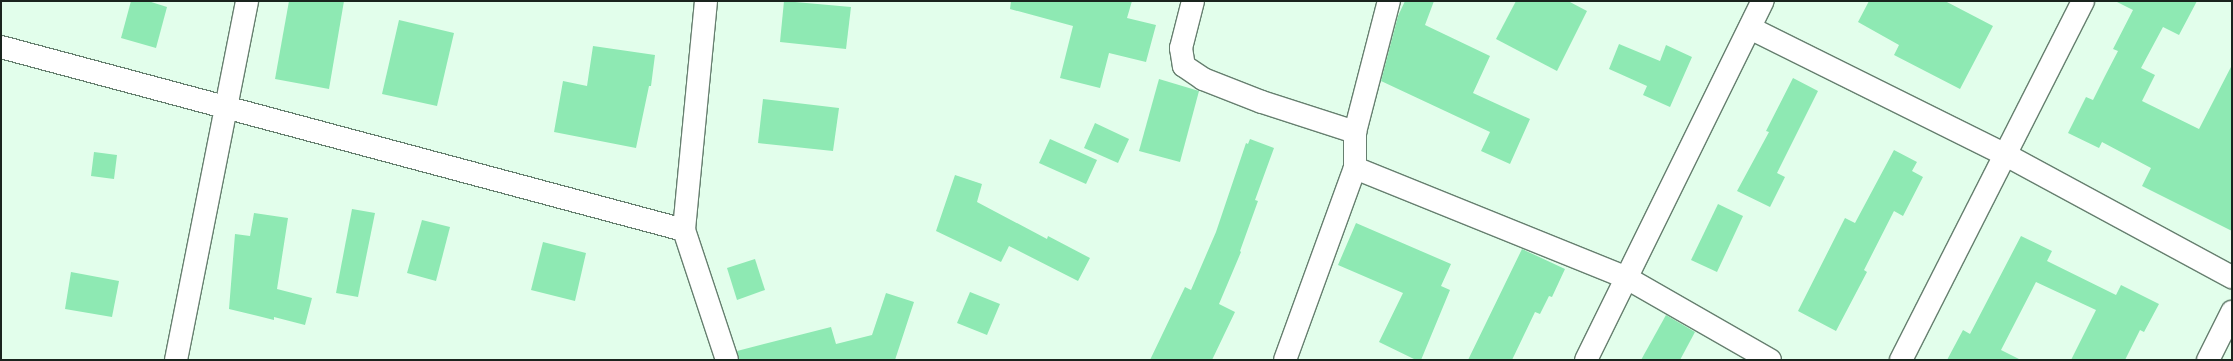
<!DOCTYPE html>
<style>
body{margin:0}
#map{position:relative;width:2233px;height:361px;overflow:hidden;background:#e2feeb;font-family:Overpass,sans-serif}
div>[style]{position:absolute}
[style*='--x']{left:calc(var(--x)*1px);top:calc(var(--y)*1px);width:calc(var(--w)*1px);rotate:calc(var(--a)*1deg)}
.building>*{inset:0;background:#8ee9b3}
.roads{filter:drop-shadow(1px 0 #667f6f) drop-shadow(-1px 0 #667f6f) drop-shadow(0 1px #667f6f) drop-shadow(0 -1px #667f6f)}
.minor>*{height:22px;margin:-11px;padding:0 11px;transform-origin:11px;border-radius:11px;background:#fff}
.trunk>*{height:22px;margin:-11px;padding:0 11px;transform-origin:11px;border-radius:11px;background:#fff}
span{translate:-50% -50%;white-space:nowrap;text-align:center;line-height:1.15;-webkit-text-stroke:4px #e2feeb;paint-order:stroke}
.frame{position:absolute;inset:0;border:2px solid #1a241e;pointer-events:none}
</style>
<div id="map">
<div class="building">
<i style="clip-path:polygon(131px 1px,148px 1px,167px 7px,156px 48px,121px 38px)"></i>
<i style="clip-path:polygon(289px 1px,344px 1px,329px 89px,275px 79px)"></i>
<i style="clip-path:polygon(784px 1px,851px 7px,846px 49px,780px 42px)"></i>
<i style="clip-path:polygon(1011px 1px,1132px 1px,1127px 18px,1156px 25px,1146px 62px,1109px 53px,1100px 88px,1060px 78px,1073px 26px,1010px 9px)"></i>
<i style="clip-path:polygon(1405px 1px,1434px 1px,1425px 25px,1490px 56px,1473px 93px,1530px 119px,1510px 164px,1481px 151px,1490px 132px,1381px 81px,1398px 16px)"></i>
<i style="clip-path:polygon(1516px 1px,1568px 1px,1587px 11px,1557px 71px,1496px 39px)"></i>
<i style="clip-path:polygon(1869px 1px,1945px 1px,1993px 26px,1960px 89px,1894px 55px,1899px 45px,1858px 22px)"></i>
<i style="clip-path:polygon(2115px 1px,2197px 1px,2179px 35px,2163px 27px,2141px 68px,2155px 75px,2142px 101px,2199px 129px,2232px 65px,2232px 231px,2142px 186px,2151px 168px,2102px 142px,2099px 148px,2068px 133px,2086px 97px,2093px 100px,2105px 76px,2118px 51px,2113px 49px,2133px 10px)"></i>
<i style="clip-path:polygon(399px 20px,454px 33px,437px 106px,382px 94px)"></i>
<i style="clip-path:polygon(1619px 44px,1660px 61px,1666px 45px,1692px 57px,1670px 107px,1643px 95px,1647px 86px,1609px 69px)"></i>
<i style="clip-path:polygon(593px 46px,655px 55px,651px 86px,649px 86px,636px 148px,554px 132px,563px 81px,587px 86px)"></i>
<i style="clip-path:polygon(1793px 78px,1818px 91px,1777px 173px,1785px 177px,1770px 207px,1737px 191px,1769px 132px,1766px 131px)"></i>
<i style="clip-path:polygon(1159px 79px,1199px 91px,1180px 162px,1139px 151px)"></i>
<i style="clip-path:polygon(763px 99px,839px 108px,833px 151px,758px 143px)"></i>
<i style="clip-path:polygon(1095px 123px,1129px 139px,1118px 163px,1084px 148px)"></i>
<i style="clip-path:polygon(1050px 139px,1097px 160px,1086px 184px,1039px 163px)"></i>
<i style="clip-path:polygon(1250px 139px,1274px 148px,1255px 200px,1258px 201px,1240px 251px,1241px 252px,1219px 304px,1235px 312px,1212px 360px,1150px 360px,1185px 287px,1191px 290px,1216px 232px,1246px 143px,1248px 144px)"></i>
<i style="clip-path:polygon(1894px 150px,1917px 162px,1912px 171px,1923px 177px,1903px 216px,1894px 211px,1864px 270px,1867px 272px,1836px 331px,1798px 311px,1845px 218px,1855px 223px)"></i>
<i style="clip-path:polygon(94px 152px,117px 155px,114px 179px,91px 176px)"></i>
<i style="clip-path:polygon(955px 175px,982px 184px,977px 202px,1047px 239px,1048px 236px,1090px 258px,1078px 281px,1009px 246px,1001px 262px,936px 231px)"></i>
<i style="clip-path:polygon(1718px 204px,1743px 216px,1717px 272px,1691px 260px)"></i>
<i style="clip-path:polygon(352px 209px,375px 213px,358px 297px,336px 293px)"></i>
<i style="clip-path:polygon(254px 213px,288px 218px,277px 289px,312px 298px,305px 325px,274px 317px,274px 320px,229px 309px,235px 234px,250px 236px)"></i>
<i style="clip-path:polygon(422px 220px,450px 227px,436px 281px,407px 273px)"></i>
<i style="clip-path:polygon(1356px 223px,1451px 264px,1441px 286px,1450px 290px,1421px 360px,1416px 360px,1379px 342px,1403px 293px,1338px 265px)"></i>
<i style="clip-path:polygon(2021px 236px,2052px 251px,2047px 261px,2116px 295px,2121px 285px,2159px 304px,2144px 332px,2140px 330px,2125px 360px,2071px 360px,2096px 310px,2036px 282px,2001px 350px,2021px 360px,1947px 360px,1963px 330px,1970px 334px)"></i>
<i style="clip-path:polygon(543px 242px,586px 253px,575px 301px,531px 290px)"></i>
<i style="clip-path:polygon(1522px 249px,1565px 269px,1552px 297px,1549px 296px,1540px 314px,1535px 312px,1512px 360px,1468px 360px)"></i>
<i style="clip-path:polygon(755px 259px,765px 290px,737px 300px,727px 268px)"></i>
<i style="clip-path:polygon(71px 272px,119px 281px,112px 317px,65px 309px)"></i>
<i style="clip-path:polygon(970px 292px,1000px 304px,987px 335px,957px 323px)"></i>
<i style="clip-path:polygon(886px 293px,914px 302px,895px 360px,739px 360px,737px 351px,831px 327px,836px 344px,872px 335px)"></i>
<i style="clip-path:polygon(1666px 315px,1695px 332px,1680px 360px,1641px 360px)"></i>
</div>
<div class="roads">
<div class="minor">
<i style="--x:706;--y:1;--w:230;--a:95.5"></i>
<i style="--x:684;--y:230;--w:137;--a:71.7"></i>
<i style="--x:1193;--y:1;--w:49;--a:104.3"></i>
<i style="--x:1181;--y:48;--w:18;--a:81"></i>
<i style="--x:1184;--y:66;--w:23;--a:34"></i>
<i style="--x:1203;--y:79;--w:63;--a:21.3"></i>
<i style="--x:1262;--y:102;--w:98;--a:17.9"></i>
<i style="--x:1750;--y:28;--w:286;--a:26.4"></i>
<i style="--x:2006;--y:155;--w:257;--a:28.4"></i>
<i style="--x:1;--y:47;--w:707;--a:15"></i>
<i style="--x:1355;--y:168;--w:291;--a:22"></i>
<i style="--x:1625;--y:277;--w:167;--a:29.8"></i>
<i style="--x:176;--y:360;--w:366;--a:-78.8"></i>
<i style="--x:1285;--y:360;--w:204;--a:-70"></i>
<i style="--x:1355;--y:168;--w:36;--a:-90"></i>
<i style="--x:1355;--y:132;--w:135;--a:-75.5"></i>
<i style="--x:1586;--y:360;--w:400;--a:-63.8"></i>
<i style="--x:1901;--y:360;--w:402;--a:-63.1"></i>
</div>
<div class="trunk">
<i style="--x:2208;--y:360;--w:54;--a:-63.4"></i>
</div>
</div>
<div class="frame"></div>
</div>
